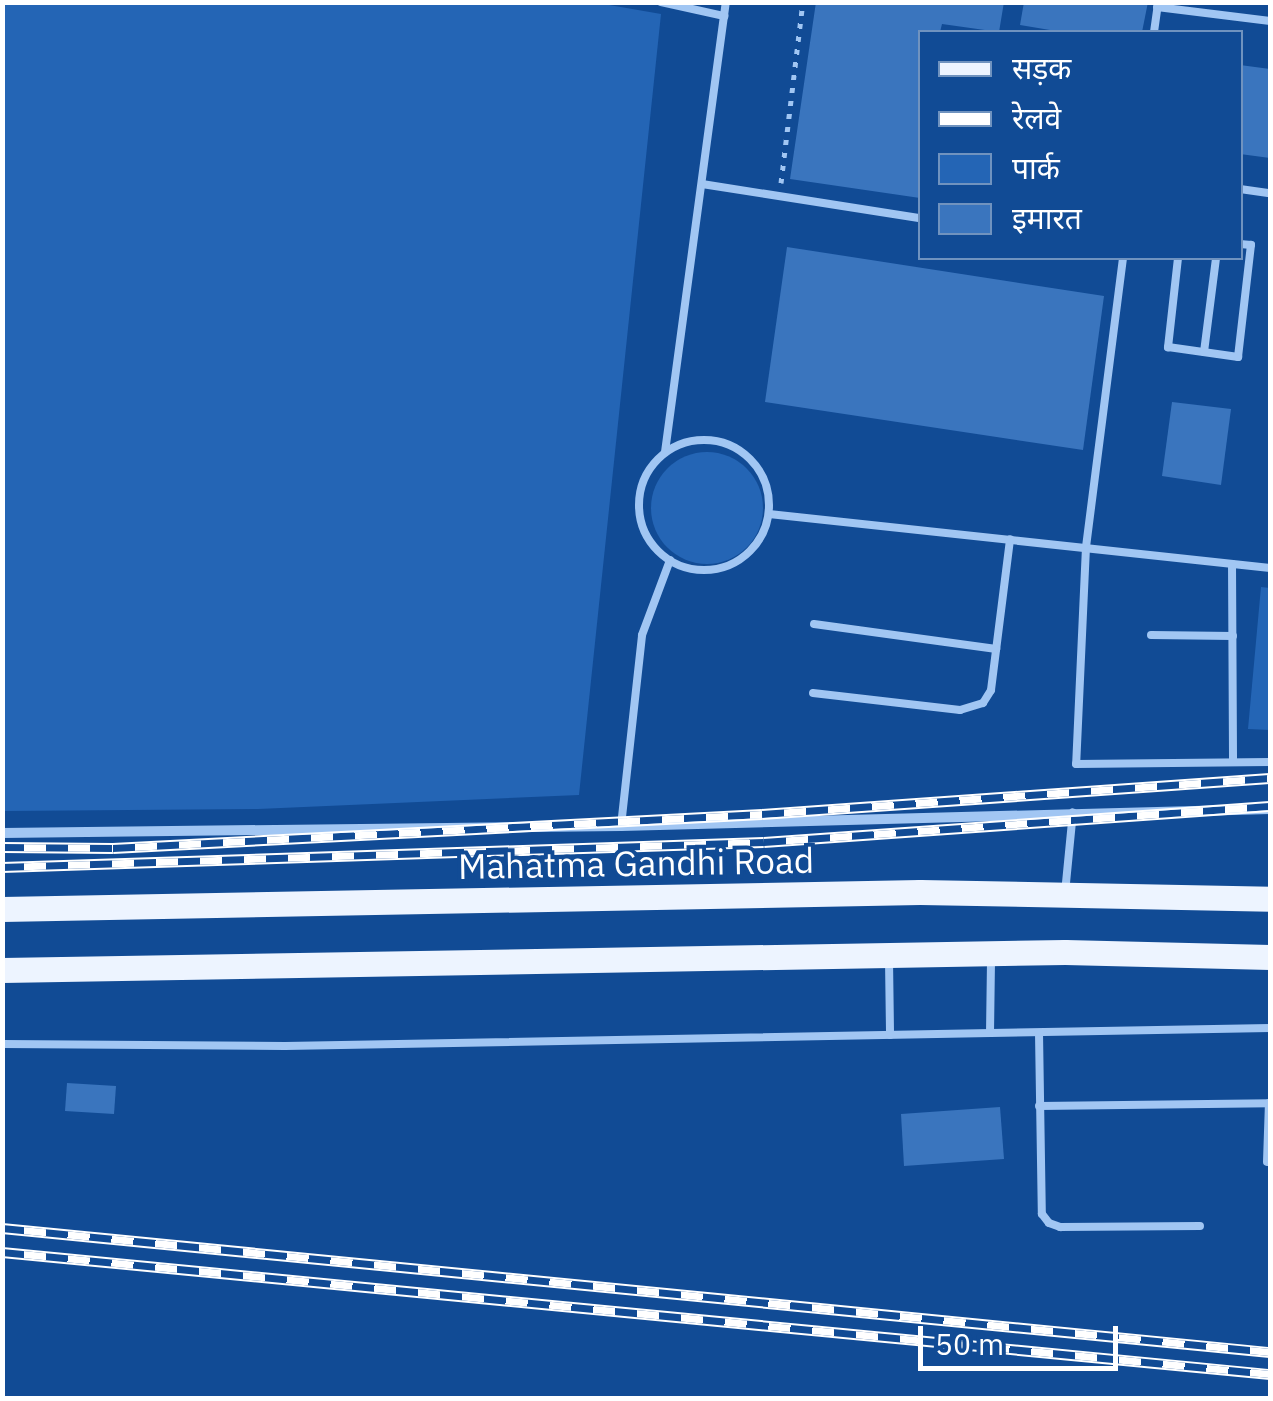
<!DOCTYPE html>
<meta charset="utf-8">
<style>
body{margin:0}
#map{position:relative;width:1273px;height:1401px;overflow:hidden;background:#114b95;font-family:"IBM Plex Sans","Noto Sans Devanagari",sans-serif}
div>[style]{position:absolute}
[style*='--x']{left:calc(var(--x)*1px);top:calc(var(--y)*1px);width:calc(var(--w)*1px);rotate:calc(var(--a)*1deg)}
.green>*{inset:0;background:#2465b5}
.round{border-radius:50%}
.building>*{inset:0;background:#3a75be}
.path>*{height:5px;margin-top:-2.5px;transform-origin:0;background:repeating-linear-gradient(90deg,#a1c6f3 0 5px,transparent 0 13px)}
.service>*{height:8px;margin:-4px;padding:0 4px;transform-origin:4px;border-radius:4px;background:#a1c6f3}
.service>.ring{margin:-4px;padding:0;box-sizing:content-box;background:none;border:8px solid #a1c6f3;border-radius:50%}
.minor>*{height:10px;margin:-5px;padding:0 5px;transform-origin:5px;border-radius:5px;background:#a1c6f3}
.primary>*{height:25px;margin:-12.5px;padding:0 12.5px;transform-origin:12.5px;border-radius:12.5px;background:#edf4ff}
.rail>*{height:11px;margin-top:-5.5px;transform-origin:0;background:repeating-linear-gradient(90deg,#114b95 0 22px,#fff 0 44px);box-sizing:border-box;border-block:2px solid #fff}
span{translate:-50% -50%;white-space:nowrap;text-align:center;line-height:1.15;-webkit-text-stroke:8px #114b95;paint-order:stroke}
.street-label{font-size:35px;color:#fff}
.frame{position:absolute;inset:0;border:5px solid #fff;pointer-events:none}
.legend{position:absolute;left:918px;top:30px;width:325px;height:230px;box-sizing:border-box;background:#114b95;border:2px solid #7093bf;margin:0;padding:12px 18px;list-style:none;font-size:30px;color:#fff}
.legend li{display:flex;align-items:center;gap:20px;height:50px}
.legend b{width:50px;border:2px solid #7093bf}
.scale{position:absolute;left:918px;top:1326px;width:200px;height:45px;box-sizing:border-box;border:5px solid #fff;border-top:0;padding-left:12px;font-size:30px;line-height:35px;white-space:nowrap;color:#fff;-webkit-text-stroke:8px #114b95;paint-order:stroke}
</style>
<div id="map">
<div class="green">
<i style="clip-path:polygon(592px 2px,661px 14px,579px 795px,258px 809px,3px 811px,3px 3px)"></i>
<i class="round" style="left:651px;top:452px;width:112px;height:112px"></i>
<i style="clip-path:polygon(1261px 587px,1270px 588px,1270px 730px,1248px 729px)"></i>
</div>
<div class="building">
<i style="clip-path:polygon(816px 2px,1004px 2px,999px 32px,942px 24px,940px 32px,920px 32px,920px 198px,790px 179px)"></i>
<i style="clip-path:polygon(1024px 2px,1148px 2px,1142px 32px,1062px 32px,1020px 25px)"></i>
<i style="clip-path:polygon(1240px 65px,1270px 69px,1270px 158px,1240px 154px)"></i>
<i style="clip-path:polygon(787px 247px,1104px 296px,1083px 450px,765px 402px)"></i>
<i style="clip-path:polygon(1172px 402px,1231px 409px,1221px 485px,1162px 476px)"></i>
<i style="clip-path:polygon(67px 1083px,116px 1086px,114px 1114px,65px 1111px)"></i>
<i style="clip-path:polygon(1000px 1107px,1004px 1159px,904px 1166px,901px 1114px)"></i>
</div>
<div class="path">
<i style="--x:781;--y:183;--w:182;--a:-83.1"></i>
</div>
<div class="service">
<i style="--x:661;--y:2;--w:65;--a:12.5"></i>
<i style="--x:1157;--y:7;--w:114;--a:7.1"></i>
<i style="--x:1154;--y:32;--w:30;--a:-82"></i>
<i style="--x:702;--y:184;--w:221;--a:8.9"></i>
<i style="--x:1240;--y:189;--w:30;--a:8"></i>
<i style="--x:1123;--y:258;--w:291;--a:97.3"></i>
<i style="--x:1086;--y:547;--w:217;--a:92.6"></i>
<i style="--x:1076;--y:764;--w:194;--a:-0.6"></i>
<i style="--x:1178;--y:258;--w:90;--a:96.4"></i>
<i style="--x:1168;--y:347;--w:71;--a:8.1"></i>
<i style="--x:1238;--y:357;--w:113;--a:-83.4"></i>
<i style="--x:1251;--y:245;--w:11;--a:-175"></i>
<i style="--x:1204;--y:352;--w:95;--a:-82.7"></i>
<i class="ring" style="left:639px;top:440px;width:122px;height:122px"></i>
<i style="--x:665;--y:452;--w:454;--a:-82.3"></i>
<i style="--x:769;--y:514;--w:504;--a:6.15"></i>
<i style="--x:1232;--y:564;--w:198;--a:89.7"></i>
<i style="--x:814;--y:624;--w:184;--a:7.8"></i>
<i style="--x:1151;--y:635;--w:82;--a:0.7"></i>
<i style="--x:813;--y:693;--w:148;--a:6.6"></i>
<i style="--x:960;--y:710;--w:24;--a:-17"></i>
<i style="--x:983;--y:703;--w:15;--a:-58"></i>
<i style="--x:991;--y:690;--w:152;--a:-82.8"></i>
<i style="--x:621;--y:826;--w:192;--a:-83.7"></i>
<i style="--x:642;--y:635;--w:80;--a:-69.5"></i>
<i style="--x:1065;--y:893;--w:81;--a:-84.4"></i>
<i style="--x:889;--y:960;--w:75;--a:89.2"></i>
<i style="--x:990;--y:1033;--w:75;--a:-89.2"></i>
<i style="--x:1039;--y:1033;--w:181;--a:89.1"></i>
<i style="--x:1042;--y:1214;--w:11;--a:52"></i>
<i style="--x:1049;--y:1223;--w:12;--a:20"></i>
<i style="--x:1060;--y:1227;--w:140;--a:-0.4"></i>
<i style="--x:2;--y:1044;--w:283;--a:0.4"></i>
<i style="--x:285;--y:1046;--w:985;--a:-1.05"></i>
<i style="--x:1039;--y:1106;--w:231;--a:-0.7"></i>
<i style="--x:1267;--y:1162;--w:59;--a:-88.1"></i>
</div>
<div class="minor">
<i style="--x:2;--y:833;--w:619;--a:-0.65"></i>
<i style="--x:621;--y:826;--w:649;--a:-1.5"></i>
</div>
<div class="primary">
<i style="--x:2;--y:909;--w:918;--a:-1.06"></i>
<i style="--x:920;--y:892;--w:350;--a:1.1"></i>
<i style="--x:2;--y:970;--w:1063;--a:-0.97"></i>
<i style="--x:1065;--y:952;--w:205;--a:1.4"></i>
</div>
<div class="rail">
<i style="--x:2;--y:847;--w:111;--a:0.5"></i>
<i style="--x:113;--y:848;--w:650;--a:-3"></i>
<i style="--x:762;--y:814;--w:509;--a:-4.05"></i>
<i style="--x:2;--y:867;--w:762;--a:-1.88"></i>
<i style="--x:764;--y:842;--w:507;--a:-4.07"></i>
<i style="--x:2;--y:1228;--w:1274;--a:5.59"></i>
<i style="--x:2;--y:1252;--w:1274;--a:5.5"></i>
</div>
<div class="street-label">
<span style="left:636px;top:863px;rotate:-1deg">Mahatma Gandhi Road</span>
</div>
<div class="frame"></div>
<ul class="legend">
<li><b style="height:12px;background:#edf4ff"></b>सड़क</li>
<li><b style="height:12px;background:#fff"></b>रेलवे</li>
<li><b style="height:28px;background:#2465b5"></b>पार्क</li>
<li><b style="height:28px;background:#3a75be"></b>इमारत</li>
</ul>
<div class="scale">50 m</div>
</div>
